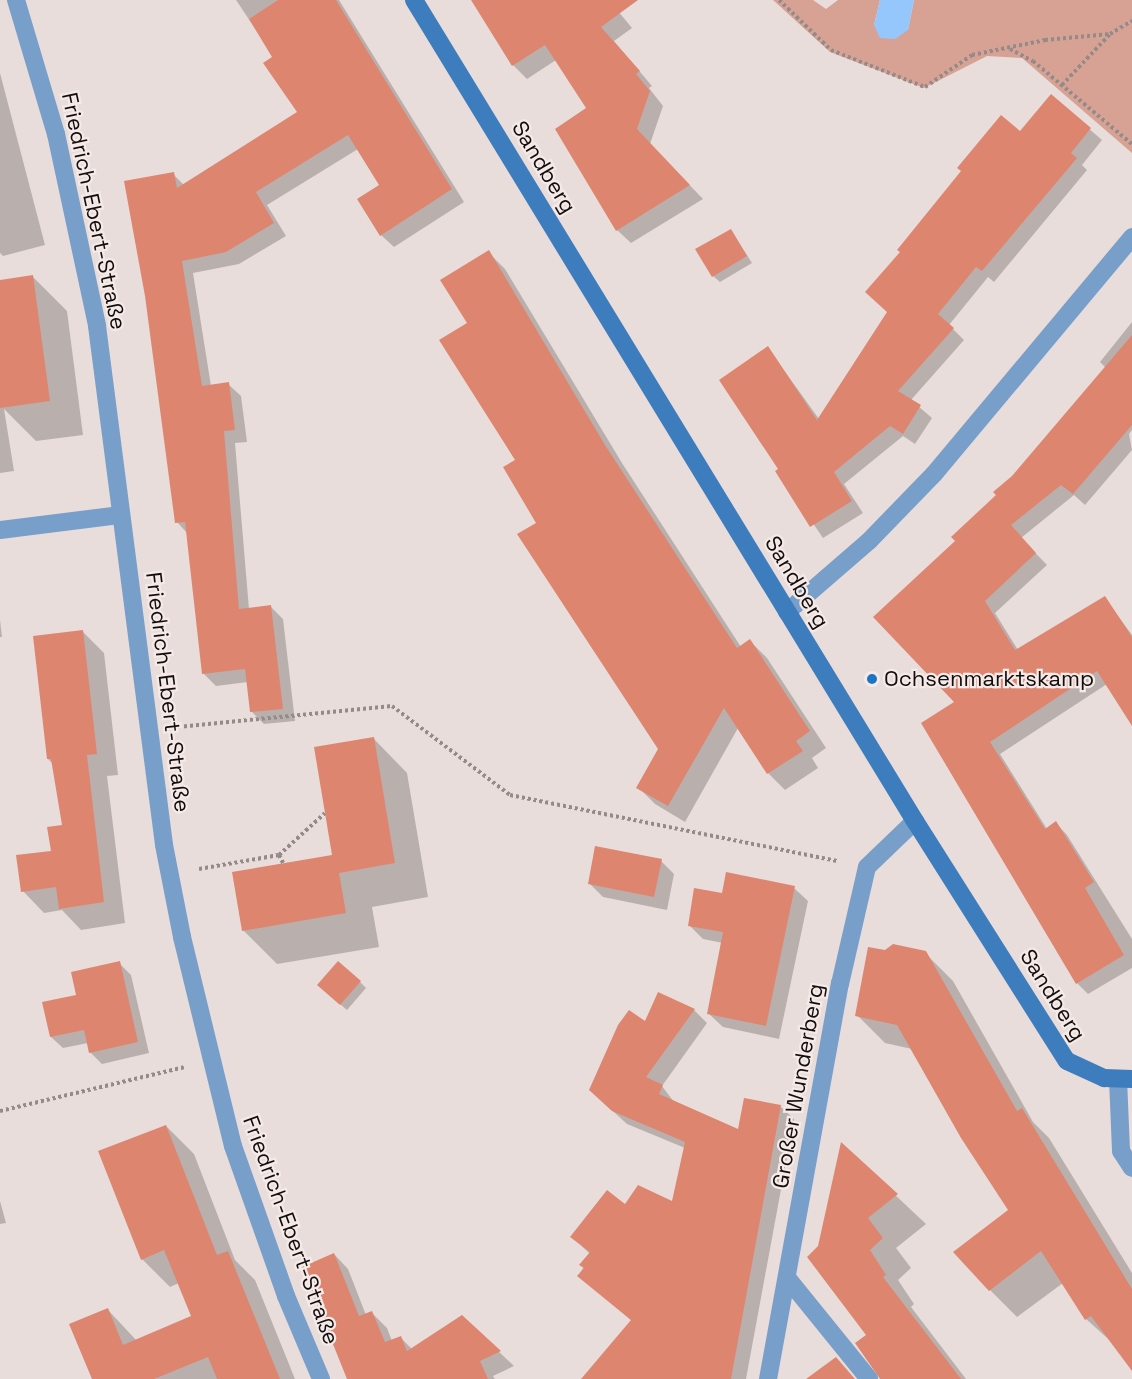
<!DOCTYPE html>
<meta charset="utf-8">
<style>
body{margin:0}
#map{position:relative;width:1132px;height:1379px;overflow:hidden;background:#e8ddda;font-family:"Space Grotesk",sans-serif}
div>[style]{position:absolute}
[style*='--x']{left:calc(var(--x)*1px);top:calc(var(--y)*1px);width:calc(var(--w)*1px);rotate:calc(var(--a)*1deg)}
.green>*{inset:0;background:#d7a193}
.water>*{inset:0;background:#96c7fc}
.shadow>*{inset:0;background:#0003}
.building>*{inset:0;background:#de8570}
.path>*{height:4px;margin-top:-2px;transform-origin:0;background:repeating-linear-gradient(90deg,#938b89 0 3px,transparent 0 6px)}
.minor>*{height:18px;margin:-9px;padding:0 9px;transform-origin:9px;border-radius:9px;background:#779fca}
.tertiary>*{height:18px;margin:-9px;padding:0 9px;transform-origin:9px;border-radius:9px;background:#779fca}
.secondary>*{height:18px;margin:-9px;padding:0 9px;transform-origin:9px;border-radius:9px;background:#3e7dbd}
.dots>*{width:16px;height:16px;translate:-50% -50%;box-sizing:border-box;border:3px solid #f5eae7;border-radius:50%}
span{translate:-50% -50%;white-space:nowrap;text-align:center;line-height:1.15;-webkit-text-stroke:4.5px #f5eae7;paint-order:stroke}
.street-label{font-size:22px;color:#110e0d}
.poi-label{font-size:22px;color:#110e0d}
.left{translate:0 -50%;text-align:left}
</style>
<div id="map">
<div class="green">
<i style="clip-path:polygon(773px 0,813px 0,826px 9px,838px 0,880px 0,874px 25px,908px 30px,914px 0,1132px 0,1132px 153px,1022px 58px,987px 56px,924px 88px,830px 52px)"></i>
</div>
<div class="water">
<i style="clip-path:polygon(880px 0,914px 0,908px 30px,895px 39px,880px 38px,874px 25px)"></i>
</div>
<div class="shadow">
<i style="clip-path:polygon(236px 0,339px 0,464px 202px,394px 247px,381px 235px,381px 185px,358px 149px,267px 205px,286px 236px,239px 264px,193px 273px,211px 386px,228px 384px,241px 396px,247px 442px,235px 443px,249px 609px,271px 607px,283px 619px,295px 721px,264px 724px,251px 711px,248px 682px,216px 686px,203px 673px,187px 533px,177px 522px,173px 174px,184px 185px,299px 113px,274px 57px)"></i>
<i style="clip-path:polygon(472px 0,609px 0,632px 28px,614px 41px,652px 86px,649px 88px,663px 106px,650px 144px,703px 199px,631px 243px,617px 230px,588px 108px,556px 60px,527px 79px,513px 65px)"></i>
<i style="clip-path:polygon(0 73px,45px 245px,3px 256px,0 253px)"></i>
<i style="clip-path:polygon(1051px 96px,1102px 140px,1082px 165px,1087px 170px,994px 282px,988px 277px,949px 325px,964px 340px,911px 400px,932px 418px,915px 444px,903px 436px,844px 484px,863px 513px,823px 538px,777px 471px,780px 469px,768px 348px,819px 419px,1020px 133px)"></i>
<i style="clip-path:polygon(731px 230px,752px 263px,720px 282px,713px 276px)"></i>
<i style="clip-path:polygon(488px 252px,505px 269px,622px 463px,741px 647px,750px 641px,767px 658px,826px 748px,812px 758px,818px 768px,785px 790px,768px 773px,738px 728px,685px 822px,655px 804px,638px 787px,660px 749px,538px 523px,469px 324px)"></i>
<i style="clip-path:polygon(33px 277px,67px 311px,83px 435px,36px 441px,4px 409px,14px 471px,0 473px,0 281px)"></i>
<i style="clip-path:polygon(1132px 322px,1132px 430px,1129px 434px,1132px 450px,1085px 505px,1074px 495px,1021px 538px,1047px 565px,995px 613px,1018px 650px,1105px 598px,1132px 635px,1132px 723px,1107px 684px,1000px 754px,1047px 829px,1056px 823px,1067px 835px,1132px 939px,1132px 968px,1088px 994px,1077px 983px,957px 703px,957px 541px,1106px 368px,1100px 362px)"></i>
<i style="clip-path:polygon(0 620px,2px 637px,0 637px)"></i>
<i style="clip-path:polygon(83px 632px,104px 653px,118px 775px,107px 776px,125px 923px,81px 930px,62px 910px,44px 913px,23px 891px,52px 852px,63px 826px,53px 764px,48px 759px)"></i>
<i style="clip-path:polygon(374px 739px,407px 773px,428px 897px,372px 907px,379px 947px,277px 964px,243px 930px,334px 856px)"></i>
<i style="clip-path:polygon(661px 861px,674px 874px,667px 910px,603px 897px,589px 883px)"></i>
<i style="clip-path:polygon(794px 888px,808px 901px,779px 1039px,723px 1027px,709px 1014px,723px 943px,703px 939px,689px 925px,723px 895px)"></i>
<i style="clip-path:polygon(886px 951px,925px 953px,953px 981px,1033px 1122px,1049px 1138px,1132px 1273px,1132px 1369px,1115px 1345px,1086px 1319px,1063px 1283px,1017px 1317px,990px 1290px,1010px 1210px,912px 1049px,885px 1043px,857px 1015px)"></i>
<i style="clip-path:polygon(119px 963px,131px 975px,149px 1053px,102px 1064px,90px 1052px,88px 1043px,63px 1048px,51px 1037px,44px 1004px,78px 996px)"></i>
<i style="clip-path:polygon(360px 982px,366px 988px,347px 1010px,326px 992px)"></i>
<i style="clip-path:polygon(659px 994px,694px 1010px,707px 1023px,662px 1086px,674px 1102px,739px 1132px,780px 1106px,794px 1119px,746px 1379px,583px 1379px,632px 1321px,579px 1276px,590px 1254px,572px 1237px,625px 1206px,673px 1203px,685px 1148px,627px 1124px,604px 1103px)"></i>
<i style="clip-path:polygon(166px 1126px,194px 1154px,235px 1260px,255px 1280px,295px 1379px,94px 1379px,108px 1310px,137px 1341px,193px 1317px,179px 1283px,170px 1287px,142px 1259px)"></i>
<i style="clip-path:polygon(842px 1145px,926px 1224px,896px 1248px,911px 1268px,898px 1280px,914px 1304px,911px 1307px,966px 1379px,881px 1379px,868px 1335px,820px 1247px)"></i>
<i style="clip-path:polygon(0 1201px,6px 1223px,0 1224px)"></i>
<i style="clip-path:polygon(334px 1254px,348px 1269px,366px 1315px,372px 1313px,387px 1328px,392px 1341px,400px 1337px,413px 1350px,462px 1317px,514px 1366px,493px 1376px,495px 1379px,348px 1379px)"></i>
</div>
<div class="building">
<i style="clip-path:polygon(278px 0,336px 0,452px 189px,380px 236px,357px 199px,379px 185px,348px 135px,256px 192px,274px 223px,226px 252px,182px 261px,202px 386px,229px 382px,235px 430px,224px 431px,239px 609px,271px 605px,283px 709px,250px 712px,245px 669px,202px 674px,185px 522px,175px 523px,145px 296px,124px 181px,174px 172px,177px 188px,297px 112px,263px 63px,272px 57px,249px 19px)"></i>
<i style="clip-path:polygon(471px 0,638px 0,601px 27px,640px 71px,636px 74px,650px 91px,637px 129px,690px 185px,616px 231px,555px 129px,586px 108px,545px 45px,512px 66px)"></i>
<i style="clip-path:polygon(1051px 94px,1091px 128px,1071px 153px,1077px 158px,982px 271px,976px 267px,938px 314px,954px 328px,898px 391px,921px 405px,903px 434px,890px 426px,834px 472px,852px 501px,810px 527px,775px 471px,778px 469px,719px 380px,768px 346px,817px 420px,887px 312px,865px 292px,900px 252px,897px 250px,961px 171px,957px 168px,1001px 115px,1020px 131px)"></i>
<i style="clip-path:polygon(731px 229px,747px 256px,712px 277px,695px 249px)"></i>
<i style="clip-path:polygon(489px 250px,605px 445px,737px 648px,750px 639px,810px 731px,796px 741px,803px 751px,767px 774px,724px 708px,668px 806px,636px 788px,658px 749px,517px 534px,536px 523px,503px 467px,515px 460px,439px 340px,467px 323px,440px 280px)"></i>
<i style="clip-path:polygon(33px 275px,50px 401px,0 408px,0 280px)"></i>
<i style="clip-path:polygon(1132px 335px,1132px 425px,1073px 494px,1061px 485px,1011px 525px,1036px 553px,985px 601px,1015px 650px,1105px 596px,1132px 637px,1132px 726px,1097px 671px,990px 742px,1045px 829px,1056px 821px,1094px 882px,1085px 888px,1124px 955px,1076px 984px,921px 723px,954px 702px,873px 617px,955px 541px,951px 537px,996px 495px,993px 492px,1012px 476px)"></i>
<i style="clip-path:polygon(83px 630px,97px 754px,87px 755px,104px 902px,59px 909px,56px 887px,21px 892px,16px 855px,51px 851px,47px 827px,62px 825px,51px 759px,47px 759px,33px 636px)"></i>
<i style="clip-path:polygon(374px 737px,395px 863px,339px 873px,346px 913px,242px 931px,232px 872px,332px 855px,314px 747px)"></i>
<i style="clip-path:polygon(595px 846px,662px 859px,654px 897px,588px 884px)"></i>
<i style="clip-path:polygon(726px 872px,795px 886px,766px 1026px,707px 1014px,723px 932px,688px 926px,694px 888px,722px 893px)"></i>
<i style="clip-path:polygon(893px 944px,926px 951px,1017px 1111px,1022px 1108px,1132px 1289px,1132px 1371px,1091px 1316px,1085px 1320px,1041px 1251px,989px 1291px,953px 1252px,1008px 1210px,961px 1138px,897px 1025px,855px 1016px,868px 947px,885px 950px)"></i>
<i style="clip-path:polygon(120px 961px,138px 1042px,89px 1053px,84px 1030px,50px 1037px,42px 1002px,76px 995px,71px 972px)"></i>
<i style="clip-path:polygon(338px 961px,361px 981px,340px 1005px,317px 985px)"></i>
<i style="clip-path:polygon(658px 992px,695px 1009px,646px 1077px,663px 1085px,659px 1094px,738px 1129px,744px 1098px,781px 1105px,731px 1379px,581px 1379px,631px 1320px,577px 1276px,584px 1268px,579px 1265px,590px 1252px,570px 1237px,607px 1190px,625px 1204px,638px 1185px,672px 1201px,685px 1142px,612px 1111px,589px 1090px,618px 1025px,629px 1010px,645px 1021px)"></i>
<i style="clip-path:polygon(166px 1125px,217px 1255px,228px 1251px,280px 1379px,217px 1379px,208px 1357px,154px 1379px,92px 1379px,69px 1324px,108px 1308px,123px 1345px,191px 1316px,164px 1250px,141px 1260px,98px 1151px)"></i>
<i style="clip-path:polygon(841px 1142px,898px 1194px,868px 1218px,883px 1238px,870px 1250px,886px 1275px,883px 1277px,961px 1379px,880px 1379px,855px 1343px,866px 1335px,807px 1257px,818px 1246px)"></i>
<i style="clip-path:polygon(334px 1253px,359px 1316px,372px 1311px,385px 1342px,401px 1336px,407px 1351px,462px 1315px,501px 1351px,480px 1361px,488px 1379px,347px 1379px,302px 1267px)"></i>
<i style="clip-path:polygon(836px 1357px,855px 1379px,806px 1379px)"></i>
</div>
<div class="path">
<i style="--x:779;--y:0;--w:72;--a:43.9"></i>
<i style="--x:831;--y:50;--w:101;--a:21.5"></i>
<i style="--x:925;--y:87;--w:57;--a:-34.2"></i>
<i style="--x:972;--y:55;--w:75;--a:-11.6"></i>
<i style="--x:1045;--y:40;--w:65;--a:-5.3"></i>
<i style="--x:1010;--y:49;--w:26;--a:28"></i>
<i style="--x:1033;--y:61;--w:129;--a:40"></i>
<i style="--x:1062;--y:85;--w:70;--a:-46.7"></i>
<i style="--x:1110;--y:34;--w:26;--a:-31"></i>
<i style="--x:178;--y:727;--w:215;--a:-5.6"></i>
<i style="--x:392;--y:706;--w:148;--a:37"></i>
<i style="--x:510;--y:795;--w:335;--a:11.4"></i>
<i style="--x:279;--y:855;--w:62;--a:-42.4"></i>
<i style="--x:199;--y:869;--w:81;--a:-9.9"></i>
<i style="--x:279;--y:855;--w:9;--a:63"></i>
<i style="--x:0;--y:1111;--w:189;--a:-13.4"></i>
</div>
<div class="minor">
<i style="--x:16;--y:0;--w:140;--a:73.4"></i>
<i style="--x:56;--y:134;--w:196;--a:77.9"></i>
<i style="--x:97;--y:326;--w:523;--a:82.64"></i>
<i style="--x:164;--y:845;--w:94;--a:78.9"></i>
<i style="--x:182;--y:937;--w:215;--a:76.3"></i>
<i style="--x:233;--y:1146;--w:159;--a:70.5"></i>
<i style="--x:286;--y:1296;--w:90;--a:67.1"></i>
<i style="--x:0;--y:530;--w:122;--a:-7.1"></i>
<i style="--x:787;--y:612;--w:108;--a:-40.9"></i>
<i style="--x:869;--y:541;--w:93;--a:-45.9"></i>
<i style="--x:934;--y:474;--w:309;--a:-50.1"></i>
<i style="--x:788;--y:1279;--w:129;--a:51"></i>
<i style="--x:768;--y:1379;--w:402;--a:-79.7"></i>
<i style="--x:840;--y:984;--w:120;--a:-77"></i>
<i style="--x:867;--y:867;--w:66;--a:-43.8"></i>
</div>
<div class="tertiary">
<i style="--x:1118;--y:1079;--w:72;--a:87.6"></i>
<i style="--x:1121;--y:1151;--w:20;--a:57"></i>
</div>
<div class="secondary">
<i style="--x:414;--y:0;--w:962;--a:58.61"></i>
<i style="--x:915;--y:821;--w:284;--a:57.7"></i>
<i style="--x:1067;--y:1061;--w:41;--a:24.7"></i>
<i style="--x:1104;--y:1078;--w:28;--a:2"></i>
</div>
<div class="dots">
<i style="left:872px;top:679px;background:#2075c3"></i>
</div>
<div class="street-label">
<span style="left:544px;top:167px;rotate:59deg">Sandberg</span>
<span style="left:94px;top:211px;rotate:78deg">Friedrich-Ebert-Straße</span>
<span style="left:797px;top:582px;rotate:59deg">Sandberg</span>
<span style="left:168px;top:692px;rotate:83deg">Friedrich-Ebert-Straße</span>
<span style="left:1053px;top:995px;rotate:58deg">Sandberg</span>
<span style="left:798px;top:1086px;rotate:-80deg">Großer Wunderberg</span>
<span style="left:291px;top:1230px;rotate:70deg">Friedrich-Ebert-Straße</span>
</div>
<div class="poi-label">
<span class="left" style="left:884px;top:679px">Ochsenmarktskamp</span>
</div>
</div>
